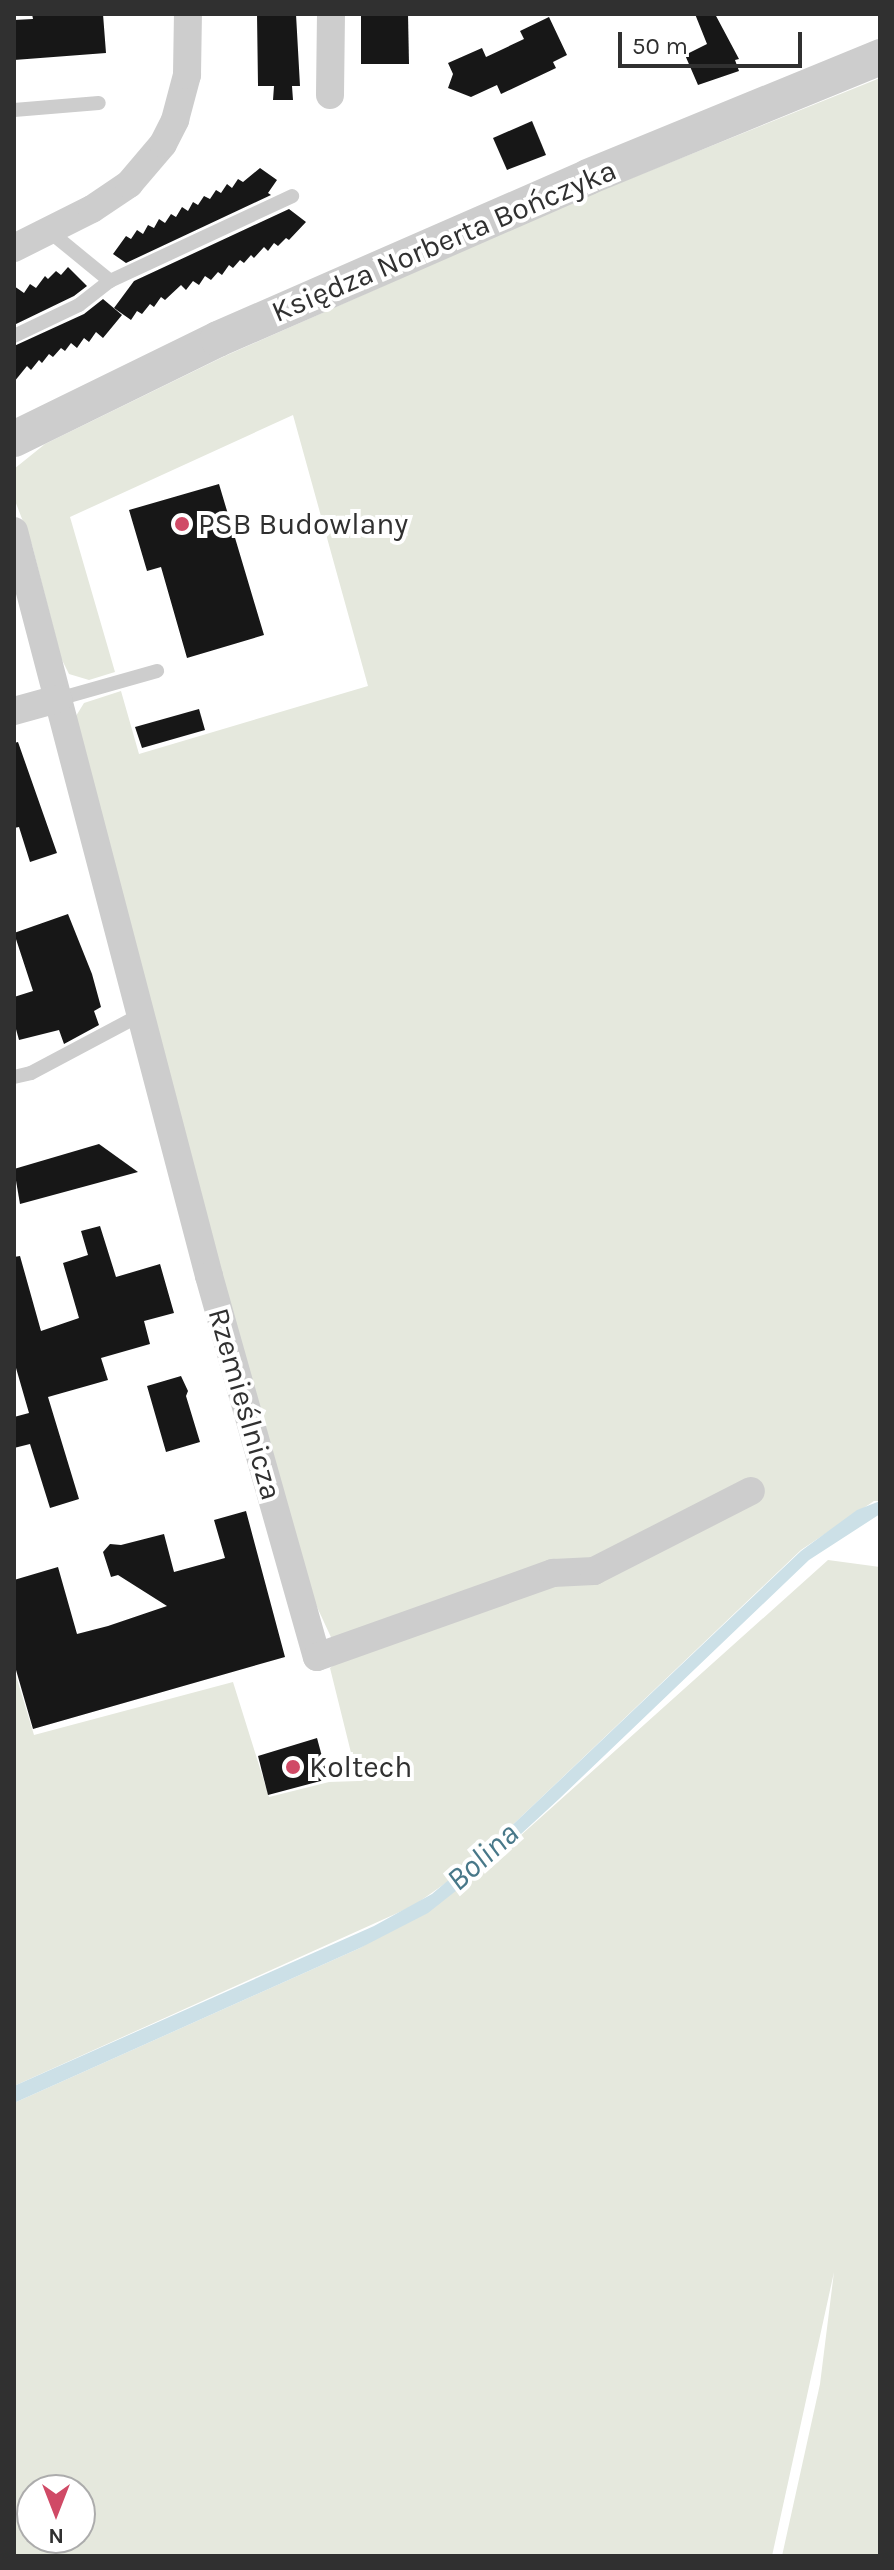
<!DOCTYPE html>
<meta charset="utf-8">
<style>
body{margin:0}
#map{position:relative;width:894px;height:2570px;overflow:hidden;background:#fff;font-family:Karla,sans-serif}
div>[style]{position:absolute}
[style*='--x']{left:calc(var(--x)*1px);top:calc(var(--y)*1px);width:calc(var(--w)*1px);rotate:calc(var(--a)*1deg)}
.green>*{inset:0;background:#e5e8dd}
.water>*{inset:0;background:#cce0e7}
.building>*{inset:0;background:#171717}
.service>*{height:14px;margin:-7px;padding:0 7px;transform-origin:7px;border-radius:7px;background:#cdcdcd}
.minor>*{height:28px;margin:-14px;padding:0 14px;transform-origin:14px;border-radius:14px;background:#cdcdcd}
.tertiary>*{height:36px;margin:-18px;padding:0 18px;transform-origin:18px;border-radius:18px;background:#cdcdcd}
.dots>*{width:22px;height:22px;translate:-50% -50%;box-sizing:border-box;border:4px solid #fff;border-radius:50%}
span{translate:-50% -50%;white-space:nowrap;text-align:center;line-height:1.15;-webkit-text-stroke:8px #fff;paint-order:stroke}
.street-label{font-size:30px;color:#303030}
.poi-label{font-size:30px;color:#303030}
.left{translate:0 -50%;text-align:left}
.water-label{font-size:32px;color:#487889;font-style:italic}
.frame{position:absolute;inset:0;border:16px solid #303030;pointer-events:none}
.north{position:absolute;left:16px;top:2474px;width:80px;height:80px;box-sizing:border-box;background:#fff;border:2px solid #acacac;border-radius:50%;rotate:180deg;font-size:22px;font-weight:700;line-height:32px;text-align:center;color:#303030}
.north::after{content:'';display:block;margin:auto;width:28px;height:36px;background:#d04a66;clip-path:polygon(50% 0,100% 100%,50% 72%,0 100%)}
.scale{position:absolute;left:618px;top:32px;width:184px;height:36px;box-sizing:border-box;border:4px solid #303030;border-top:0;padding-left:10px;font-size:24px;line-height:28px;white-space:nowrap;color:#303030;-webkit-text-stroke:6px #fff;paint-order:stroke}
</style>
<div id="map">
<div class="green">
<i style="clip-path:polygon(880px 78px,880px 1501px,874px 1501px,801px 1550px,502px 1835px,460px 1873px,413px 1906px,14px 2086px,14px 1669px,34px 1735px,233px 1682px,269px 1797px,329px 1782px,358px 1781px,330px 1668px,341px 1659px,306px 1583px,267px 1445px,76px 716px,84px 703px,121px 691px,139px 754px,368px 686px,293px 415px,70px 517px,115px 672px,89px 680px,69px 674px,61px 658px,32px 545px,14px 498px,14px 469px,45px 444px,225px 356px,577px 200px)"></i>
<i style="clip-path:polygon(evenodd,828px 1560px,880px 1567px,880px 2556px,782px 2556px,820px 2384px,834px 2272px,772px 2556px,14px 2556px,14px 2103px,360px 1948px,481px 1871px,828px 1560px,32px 2490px,80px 2490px,80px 2538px,32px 2538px,32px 2490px)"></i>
</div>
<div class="water">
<i style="clip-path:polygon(880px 1501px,880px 1514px,809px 1560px,559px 1799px,481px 1871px,428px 1913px,360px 1948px,14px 2103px,14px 2086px,374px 1926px,432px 1894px,502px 1835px,801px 1551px,857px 1510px)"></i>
</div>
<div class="building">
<i style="clip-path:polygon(32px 14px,103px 14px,106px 53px,14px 60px,14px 20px,33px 19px)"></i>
<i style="clip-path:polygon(257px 14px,296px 14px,300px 86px,292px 86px,293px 100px,273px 100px,274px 86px,258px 86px)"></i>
<i style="clip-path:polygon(361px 14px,408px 14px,409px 64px,361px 64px)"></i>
<i style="clip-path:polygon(695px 14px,715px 14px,739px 59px,735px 60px,739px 71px,698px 85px,685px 55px,707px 44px)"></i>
<i style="clip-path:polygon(549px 17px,567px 55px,553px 62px,556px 68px,501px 94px,497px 85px,471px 97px,448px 88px,453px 74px,448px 63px,482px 48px,486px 57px,524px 39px,520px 31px)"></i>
<i style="clip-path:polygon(532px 121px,546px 155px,507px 170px,493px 138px)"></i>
<i style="clip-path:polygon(260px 168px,277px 180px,268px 193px,271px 195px,126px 263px,113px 254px,126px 236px,131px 239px,137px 230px,143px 234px,148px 225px,154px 228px,159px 219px,165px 223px,171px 214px,176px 217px,182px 207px,188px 211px,193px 202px,198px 205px,204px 196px,210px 199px,216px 190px,221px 193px,227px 184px,232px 188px,238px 179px,243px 182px)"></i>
<i style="clip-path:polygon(289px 209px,306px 222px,289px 240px,286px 238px,278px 246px,274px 243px,268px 251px,264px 247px,254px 258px,251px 255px,244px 263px,240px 260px,233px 268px,229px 265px,222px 275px,218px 272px,211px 280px,205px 276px,199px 285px,193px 281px,186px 290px,181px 285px,165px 300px,161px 297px,154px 307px,150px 304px,142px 314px,137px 311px,131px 320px,114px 308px,134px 281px)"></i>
<i style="clip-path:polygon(68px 267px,87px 286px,74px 296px,14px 325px,14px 286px,24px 293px,30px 284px,36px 288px,45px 276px,48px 279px,56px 271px,61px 275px)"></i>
<i style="clip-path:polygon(103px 299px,122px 315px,103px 338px,96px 332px,89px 342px,84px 338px,77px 348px,71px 343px,65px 351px,61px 348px,53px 357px,49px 354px,42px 363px,39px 360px,31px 370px,27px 366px,14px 382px,14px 346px,84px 314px)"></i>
<i style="clip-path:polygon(219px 484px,264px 635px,187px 658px,161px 567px,147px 571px,129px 510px)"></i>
<i style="clip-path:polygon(199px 709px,205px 730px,142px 748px,135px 727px)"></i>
<i style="clip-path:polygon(18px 742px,57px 853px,30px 862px,19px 827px,14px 828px,14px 743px)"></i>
<i style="clip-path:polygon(68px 914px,92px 974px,101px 1007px,94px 1011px,99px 1025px,64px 1044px,59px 1030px,19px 1040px,14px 1022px,14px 997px,33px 991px,14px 933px)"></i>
<i style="clip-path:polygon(99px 1144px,138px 1172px,20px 1204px,14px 1169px)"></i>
<i style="clip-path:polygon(100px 1226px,116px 1277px,160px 1264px,174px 1313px,144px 1321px,150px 1344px,101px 1358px,108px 1380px,48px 1397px,79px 1499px,50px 1508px,30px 1444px,14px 1448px,14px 1417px,29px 1413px,14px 1361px,14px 1257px,20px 1256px,41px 1331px,79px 1318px,63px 1263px,88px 1255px,81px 1231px)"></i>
<i style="clip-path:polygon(181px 1376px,188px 1391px,186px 1396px,200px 1442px,166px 1452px,147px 1386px)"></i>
<i style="clip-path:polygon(246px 1511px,285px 1657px,33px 1729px,14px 1663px,14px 1580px,58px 1567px,77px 1634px,108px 1626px,167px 1606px,118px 1575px,111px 1577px,103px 1552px,110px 1544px,121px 1545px,164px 1534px,174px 1572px,225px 1558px,214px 1520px)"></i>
<i style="clip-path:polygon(317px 1738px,328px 1779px,268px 1795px,258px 1756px)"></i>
</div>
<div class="service">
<i style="--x:14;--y:110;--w:85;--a:-4.7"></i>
<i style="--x:49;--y:231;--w:79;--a:39.3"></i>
<i style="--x:110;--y:281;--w:201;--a:-25"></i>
<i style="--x:14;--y:336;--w:72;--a:-25.5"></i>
<i style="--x:79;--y:305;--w:39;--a:-38"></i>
<i style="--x:58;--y:699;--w:103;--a:-15.8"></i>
<i style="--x:14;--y:1077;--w:17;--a:-13"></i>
<i style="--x:31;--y:1073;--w:123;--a:-28"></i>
</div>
<div class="minor">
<i style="--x:330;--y:95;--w:81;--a:-89.3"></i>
<i style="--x:14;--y:248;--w:87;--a:-26.6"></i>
<i style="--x:92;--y:209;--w:45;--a:-34"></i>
<i style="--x:129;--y:184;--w:52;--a:-49.6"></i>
<i style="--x:163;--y:144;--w:27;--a:-63"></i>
<i style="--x:175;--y:120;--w:47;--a:-75.1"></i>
<i style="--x:187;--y:75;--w:61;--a:-89.1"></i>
<i style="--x:14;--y:531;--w:770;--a:75.33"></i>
<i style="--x:209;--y:1276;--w:396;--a:74.2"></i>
<i style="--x:317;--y:1657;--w:251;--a:-19.6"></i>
<i style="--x:553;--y:1573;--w:41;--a:-2.8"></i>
<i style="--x:594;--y:1571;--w:176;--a:-27"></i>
<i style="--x:14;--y:711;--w:46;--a:-15.3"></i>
</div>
<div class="tertiary">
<i style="--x:14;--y:439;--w:227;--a:-26.1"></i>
<i style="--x:218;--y:339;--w:404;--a:-23.6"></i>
<i style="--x:588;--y:177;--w:316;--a:-22.3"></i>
</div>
<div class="dots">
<i style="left:182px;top:524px;background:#d04a66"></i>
<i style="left:293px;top:1767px;background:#d04a66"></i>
</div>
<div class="street-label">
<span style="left:444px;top:241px;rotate:-23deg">Księdza Norberta Bończyka</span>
<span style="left:245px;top:1404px;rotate:74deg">Rzemieślnicza</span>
</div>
<div class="poi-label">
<span class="left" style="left:198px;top:524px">PSB Budowlany</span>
<span class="left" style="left:309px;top:1767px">Koltech</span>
</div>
<div class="water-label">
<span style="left:483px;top:1857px;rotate:-42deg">Bolina</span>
</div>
<div class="frame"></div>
<div class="north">N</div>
<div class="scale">50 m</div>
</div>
